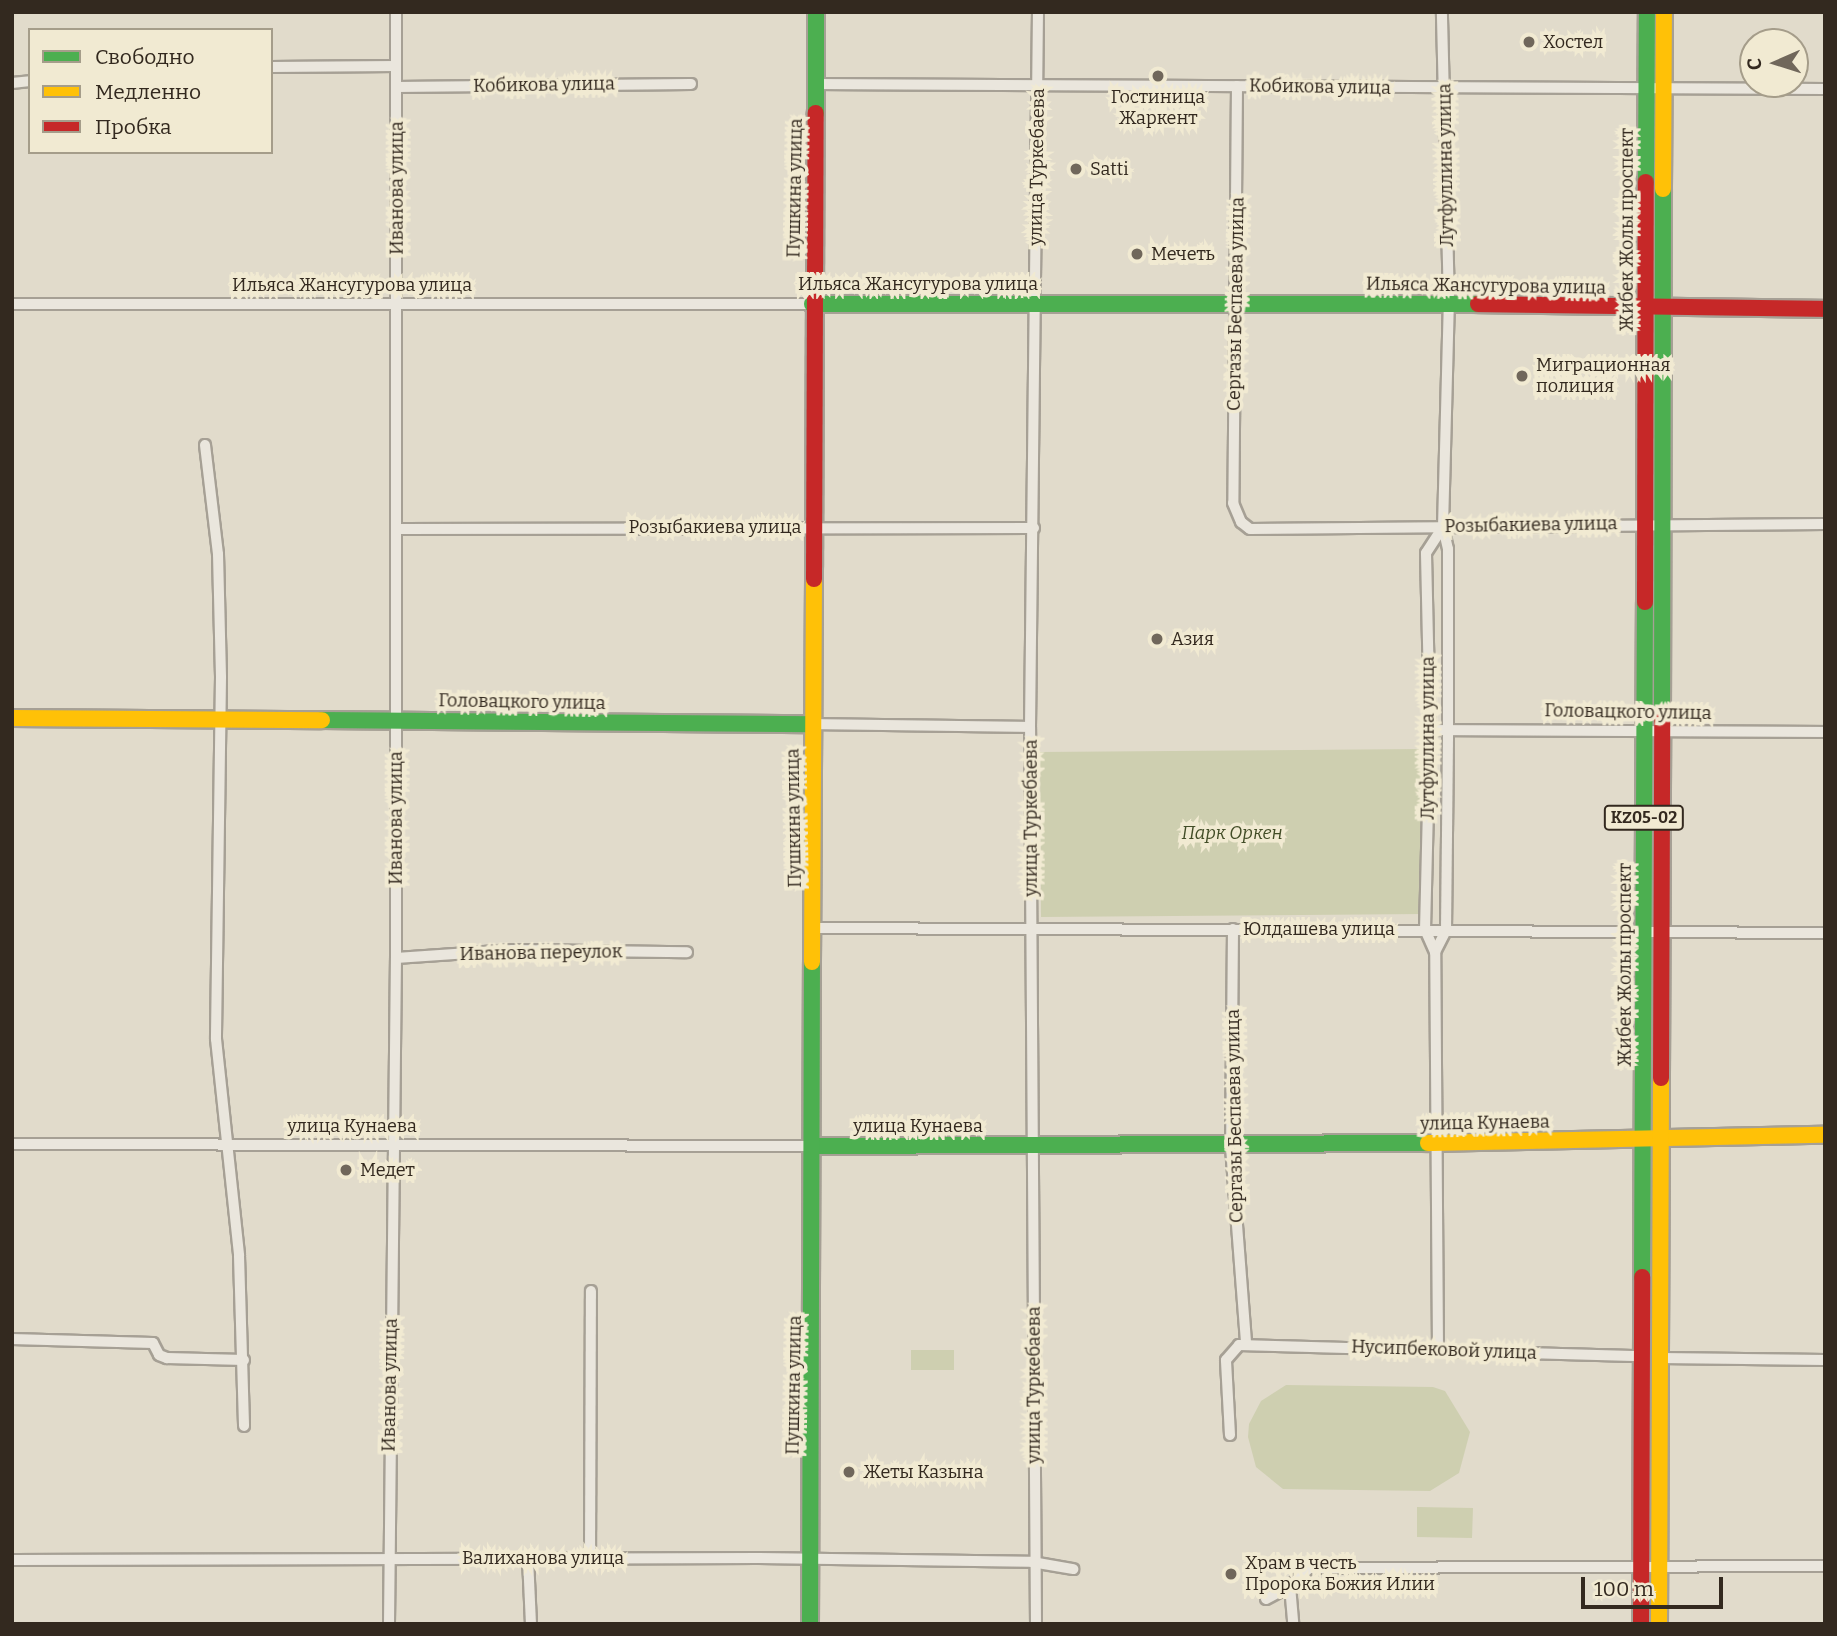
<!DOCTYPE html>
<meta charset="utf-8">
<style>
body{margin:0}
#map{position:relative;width:1837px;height:1636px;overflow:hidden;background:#e1dbcb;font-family:Bitter,serif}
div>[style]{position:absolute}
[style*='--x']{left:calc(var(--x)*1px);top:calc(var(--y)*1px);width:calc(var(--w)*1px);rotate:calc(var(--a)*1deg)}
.green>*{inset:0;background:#cecfb0}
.roads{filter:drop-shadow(2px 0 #a6a095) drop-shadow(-2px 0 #a6a095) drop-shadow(0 2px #a6a095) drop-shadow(0 -2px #a6a095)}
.street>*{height:10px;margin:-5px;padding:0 5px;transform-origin:5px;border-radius:5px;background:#eae6dd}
.fast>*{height:16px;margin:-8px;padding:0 8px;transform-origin:8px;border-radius:8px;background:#4caf50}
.slow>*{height:16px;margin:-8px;padding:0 8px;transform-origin:8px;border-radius:8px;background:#ffc107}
.jam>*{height:16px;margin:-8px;padding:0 8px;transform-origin:8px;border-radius:8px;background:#c62828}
.dots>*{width:19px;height:19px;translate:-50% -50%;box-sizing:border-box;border:4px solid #f1ead2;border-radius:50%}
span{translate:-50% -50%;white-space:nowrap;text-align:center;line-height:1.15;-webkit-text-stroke:7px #f1ead2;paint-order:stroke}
.shield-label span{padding:2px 5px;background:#f1ead2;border:2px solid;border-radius:5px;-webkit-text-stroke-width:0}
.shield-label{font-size:16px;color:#33291f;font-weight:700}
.poi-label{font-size:18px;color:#33291f}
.left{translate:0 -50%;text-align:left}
.street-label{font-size:18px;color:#33291f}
.park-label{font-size:18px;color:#424d27;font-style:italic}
.frame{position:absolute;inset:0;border:14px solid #33291f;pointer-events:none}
.legend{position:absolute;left:28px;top:28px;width:245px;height:126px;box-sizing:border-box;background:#f1ead2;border:2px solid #a59d8a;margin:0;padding:9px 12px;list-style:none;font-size:21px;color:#33291f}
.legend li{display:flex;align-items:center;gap:14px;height:35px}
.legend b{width:35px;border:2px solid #a59d8a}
.north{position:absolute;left:1739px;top:28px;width:70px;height:70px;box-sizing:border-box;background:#f1ead2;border:2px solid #a59d8a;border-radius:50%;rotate:267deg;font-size:19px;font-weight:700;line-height:28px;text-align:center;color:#33291f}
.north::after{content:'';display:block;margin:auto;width:24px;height:32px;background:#70675b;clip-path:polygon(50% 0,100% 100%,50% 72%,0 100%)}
.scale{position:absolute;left:1581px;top:1577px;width:142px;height:32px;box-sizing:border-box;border:4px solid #33291f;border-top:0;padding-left:9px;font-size:21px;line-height:24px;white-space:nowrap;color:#33291f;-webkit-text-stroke:5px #f1ead2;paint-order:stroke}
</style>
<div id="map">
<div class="green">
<i style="clip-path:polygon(1422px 749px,1423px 914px,1041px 917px,1040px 752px)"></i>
<i style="clip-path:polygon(911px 1350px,954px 1350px,954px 1370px,911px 1370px)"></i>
<i style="clip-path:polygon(1286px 1385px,1433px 1387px,1445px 1391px,1470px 1432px,1459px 1473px,1430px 1491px,1283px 1489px,1256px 1467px,1248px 1437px,1249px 1424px,1261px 1401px)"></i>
<i style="clip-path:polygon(1417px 1507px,1473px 1508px,1472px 1538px,1417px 1537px)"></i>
</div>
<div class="roads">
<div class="street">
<i style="--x:271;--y:67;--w:125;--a:-0.5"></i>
<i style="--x:12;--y:83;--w:18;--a:-6"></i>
<i style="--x:816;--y:84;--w:1009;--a:0.28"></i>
<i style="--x:1237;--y:86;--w:417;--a:90.5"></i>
<i style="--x:1233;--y:503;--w:21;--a:67"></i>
<i style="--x:1241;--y:522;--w:11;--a:38"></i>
<i style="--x:1250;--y:529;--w:575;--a:-0.5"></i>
<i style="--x:396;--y:87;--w:295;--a:-0.6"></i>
<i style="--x:12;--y:304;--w:800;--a:0"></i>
<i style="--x:205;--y:445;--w:110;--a:83.2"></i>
<i style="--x:218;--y:554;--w:123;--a:88.6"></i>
<i style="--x:221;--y:677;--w:362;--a:90.8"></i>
<i style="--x:216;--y:1039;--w:218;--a:83.9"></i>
<i style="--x:239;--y:1256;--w:170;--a:88.3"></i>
<i style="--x:397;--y:529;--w:637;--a:-0.09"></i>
<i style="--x:812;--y:724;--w:218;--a:0.8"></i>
<i style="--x:1430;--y:730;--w:395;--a:0.3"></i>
<i style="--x:814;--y:928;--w:1011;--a:0.28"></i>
<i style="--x:1233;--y:929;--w:218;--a:90.5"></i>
<i style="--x:1231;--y:1147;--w:198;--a:85.6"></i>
<i style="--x:1435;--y:952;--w:25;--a:-63"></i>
<i style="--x:1446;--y:930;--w:201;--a:-89.4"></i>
<i style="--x:1448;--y:729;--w:180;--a:-90"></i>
<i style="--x:1448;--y:549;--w:23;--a:-103"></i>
<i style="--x:1443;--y:527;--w:223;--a:-88.5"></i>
<i style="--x:1449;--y:304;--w:292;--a:-91.4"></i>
<i style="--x:396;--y:958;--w:117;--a:-3.9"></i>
<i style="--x:513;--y:950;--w:174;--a:0.7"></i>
<i style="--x:12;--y:1144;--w:803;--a:0.14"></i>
<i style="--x:12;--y:1339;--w:141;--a:1.6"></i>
<i style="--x:153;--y:1343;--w:13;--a:63"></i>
<i style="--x:159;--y:1355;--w:9;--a:21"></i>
<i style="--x:167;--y:1358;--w:77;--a:1.5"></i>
<i style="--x:1438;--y:1349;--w:397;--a:-90.4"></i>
<i style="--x:1435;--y:952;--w:24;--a:-114"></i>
<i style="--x:1425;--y:930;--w:200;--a:-88.6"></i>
<i style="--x:1430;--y:730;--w:177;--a:-91.3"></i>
<i style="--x:1426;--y:553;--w:31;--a:-57"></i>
<i style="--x:1660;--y:1358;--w:165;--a:0.7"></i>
<i style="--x:1230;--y:1435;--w:75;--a:-93.1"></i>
<i style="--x:1226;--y:1360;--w:20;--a:-49"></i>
<i style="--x:1239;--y:1345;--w:403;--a:1.6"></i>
<i style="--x:528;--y:1558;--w:66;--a:87.4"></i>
<i style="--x:590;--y:1558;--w:267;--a:-89.8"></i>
<i style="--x:12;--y:1560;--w:747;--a:-0.15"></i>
<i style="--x:759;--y:1558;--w:273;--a:0.8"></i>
<i style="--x:1032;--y:1562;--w:42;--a:9.7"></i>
<i style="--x:1290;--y:1586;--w:38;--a:85"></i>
<i style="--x:1266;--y:1599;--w:27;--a:-28"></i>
<i style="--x:1290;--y:1586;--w:26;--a:-43"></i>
<i style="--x:1309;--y:1568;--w:516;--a:-0.22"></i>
<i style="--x:389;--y:1624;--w:666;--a:-89.4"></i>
<i style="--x:396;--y:958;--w:946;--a:-90"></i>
<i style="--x:1036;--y:1624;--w:897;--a:-90.38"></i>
<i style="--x:1030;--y:727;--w:715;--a:-89.36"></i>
</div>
<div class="fast">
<i style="--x:816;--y:113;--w:101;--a:-90"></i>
<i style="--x:1646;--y:182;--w:170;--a:-89.7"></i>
<i style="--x:812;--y:304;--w:666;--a:0"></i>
<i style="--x:1662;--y:719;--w:530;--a:-89.89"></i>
<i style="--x:322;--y:720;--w:490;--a:0.5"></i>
<i style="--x:815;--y:1146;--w:613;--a:-0.28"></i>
<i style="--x:1642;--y:1277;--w:675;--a:-89.75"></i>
<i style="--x:810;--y:1624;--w:662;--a:-89.83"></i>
</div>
<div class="slow">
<i style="--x:1663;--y:189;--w:177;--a:-89.7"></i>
<i style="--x:12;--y:718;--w:310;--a:0.4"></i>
<i style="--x:812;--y:962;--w:383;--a:-89.7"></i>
<i style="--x:1428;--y:1143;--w:397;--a:-1.2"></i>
<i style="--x:1659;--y:1624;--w:546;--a:-89.79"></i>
</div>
<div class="jam">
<i style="--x:1478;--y:304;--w:347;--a:0.8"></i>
<i style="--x:814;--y:579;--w:466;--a:-89.8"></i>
<i style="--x:1645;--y:602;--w:420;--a:-89.9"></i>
<i style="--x:1661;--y:1078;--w:359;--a:-89.8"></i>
<i style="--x:1641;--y:1624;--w:347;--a:-89.8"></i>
</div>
</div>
<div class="dots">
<i style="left:1529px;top:42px;background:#70675b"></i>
<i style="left:1158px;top:76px;background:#70675b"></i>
<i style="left:1076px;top:169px;background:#70675b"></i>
<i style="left:1137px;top:254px;background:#70675b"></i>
<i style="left:1522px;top:376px;background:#70675b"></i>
<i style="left:1157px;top:639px;background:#70675b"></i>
<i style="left:346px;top:1170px;background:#70675b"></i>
<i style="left:849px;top:1472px;background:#70675b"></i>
<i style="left:1231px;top:1574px;background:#70675b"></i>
</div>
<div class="shield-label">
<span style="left:1644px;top:818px">KZ05-02</span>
</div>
<div class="poi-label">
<span class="left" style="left:1543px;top:42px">Хостел</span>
<span style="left:1158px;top:108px">Гостиница<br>Жаркент</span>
<span class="left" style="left:1090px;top:169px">Satti</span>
<span class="left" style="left:1151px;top:254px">Мечеть</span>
<span class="left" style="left:1536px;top:376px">Миграционная<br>полиция</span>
<span class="left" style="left:1171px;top:639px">Азия</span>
<span class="left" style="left:360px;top:1170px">Медет</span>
<span class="left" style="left:863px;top:1472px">Жеты Казына</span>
<span class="left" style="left:1245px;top:1574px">Храм в честь<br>Пророка Божия Илии</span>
</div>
<div class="street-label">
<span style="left:544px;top:85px;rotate:-1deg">Кобикова улица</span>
<span style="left:1320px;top:87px;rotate:1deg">Кобикова улица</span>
<span style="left:1446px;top:165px;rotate:-91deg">Лутфуллина улица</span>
<span style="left:1037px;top:167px;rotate:-89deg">улица Туркебаева</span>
<span style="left:397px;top:188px;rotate:-90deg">Иванова улица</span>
<span style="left:795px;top:188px;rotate:-89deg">Пушкина улица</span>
<span style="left:1627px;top:230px;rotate:-90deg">Жибек Жолы проспект</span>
<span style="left:918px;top:284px">Ильяса Жансугурова улица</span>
<span style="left:352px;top:285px">Ильяса Жансугурова улица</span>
<span style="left:1486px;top:286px;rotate:1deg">Ильяса Жансугурова улица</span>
<span style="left:1236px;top:304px;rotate:-89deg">Сергазы Беспаева улица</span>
<span style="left:1531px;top:525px;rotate:-1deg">Розыбакиева улица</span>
<span style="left:715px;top:527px">Розыбакиева улица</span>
<span style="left:522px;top:702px;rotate:1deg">Головацкого улица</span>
<span style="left:1628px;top:712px;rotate:1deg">Головацкого улица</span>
<span style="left:1428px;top:738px;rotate:-90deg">Лутфуллина улица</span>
<span style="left:396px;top:818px;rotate:-90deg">Иванова улица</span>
<span style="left:794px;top:818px;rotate:-91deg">Пушкина улица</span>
<span style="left:1031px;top:818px;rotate:-90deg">улица Туркебаева</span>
<span style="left:1319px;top:929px">Юлдашева улица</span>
<span style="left:541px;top:953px;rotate:-1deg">Иванова переулок</span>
<span style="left:1625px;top:965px;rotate:-90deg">Жибек Жолы проспект</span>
<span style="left:1235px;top:1116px;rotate:-91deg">Сергазы Беспаева улица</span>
<span style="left:1485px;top:1123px;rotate:-1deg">улица Кунаева</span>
<span style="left:352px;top:1126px">улица Кунаева</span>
<span style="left:918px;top:1126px">улица Кунаева</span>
<span style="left:1444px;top:1350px;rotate:2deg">Нусипбековой улица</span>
<span style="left:390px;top:1385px;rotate:-89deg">Иванова улица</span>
<span style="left:794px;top:1385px;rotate:-89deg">Пушкина улица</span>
<span style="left:1034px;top:1385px;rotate:-90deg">улица Туркебаева</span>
<span style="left:543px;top:1558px">Валиханова улица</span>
</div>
<div class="park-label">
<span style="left:1232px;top:833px">Парк Оркен</span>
</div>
<div class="frame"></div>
<ul class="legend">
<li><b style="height:9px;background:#4caf50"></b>Свободно</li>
<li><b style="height:9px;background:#ffc107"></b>Медленно</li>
<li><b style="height:9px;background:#c62828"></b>Пробка</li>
</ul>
<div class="north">С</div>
<div class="scale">100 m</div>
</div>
